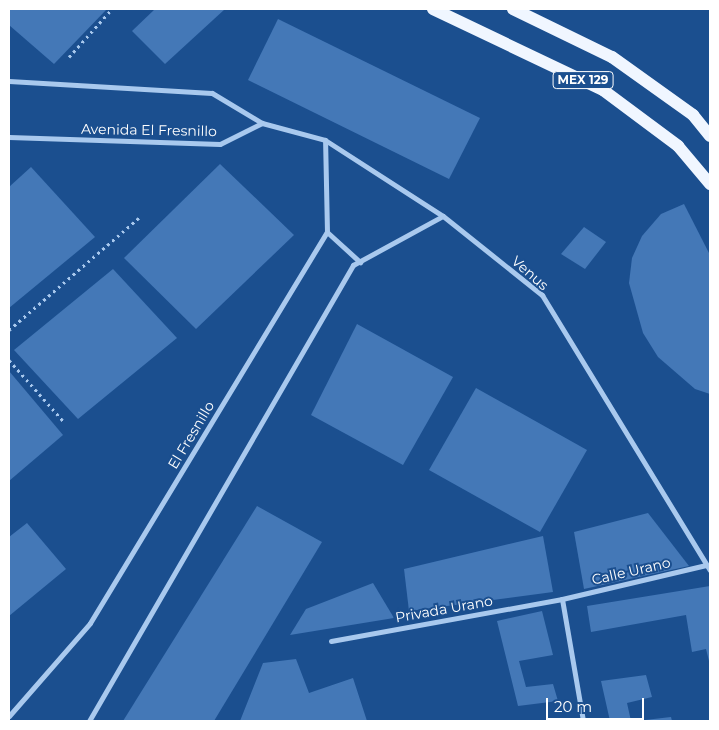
<!DOCTYPE html>
<style>
body{margin:0}
#map{position:relative;width:719px;height:730px;overflow:hidden;background:#1b4f8f;font-family:Montserrat,sans-serif}
div>[style]{position:absolute}
[style*='--x']{left:calc(var(--x)*1px);top:calc(var(--y)*1px);width:calc(var(--w)*1px);rotate:calc(var(--a)*1deg)}
.building>*{inset:0;background:#4478b7}
.path>*{height:3px;margin-top:-1.5px;transform-origin:0;background:repeating-linear-gradient(90deg,#a9c9ee 0 2.5px,transparent 0 6.5px)}
.street>*{height:5px;margin:-2.5px;padding:0 2.5px;transform-origin:2.5px;border-radius:2.5px;background:#a9c9ee}
.primary>*{height:12px;margin:-6px;padding:0 6px;transform-origin:6px;border-radius:6px;background:#f0f6ff}
span{translate:-50% -50%;white-space:nowrap;text-align:center;line-height:1.15;-webkit-text-stroke:4px #1b4f8f;paint-order:stroke}
.shield-label span{padding:1px 4px;background:#1b4f8f;border:1px solid;border-radius:4px;-webkit-text-stroke-width:0}
.shield-label{font-size:12px;color:#fff;font-weight:700}
.street-label{font-size:14px;color:#fff}
.frame{position:absolute;inset:0;border:10px solid #fff;pointer-events:none}
.scale{position:absolute;left:546px;top:698px;width:98px;height:22px;box-sizing:border-box;border:2px solid #fff;border-top:0;padding-left:6px;font-size:15px;line-height:18px;white-space:nowrap;color:#fff;-webkit-text-stroke:4px #1b4f8f;paint-order:stroke}
</style>
<div id="map">
<div class="building">
<i style="clip-path:polygon(9px 9px,107px 9px,54px 64px,9px 25px)"></i>
<i style="clip-path:polygon(155px 9px,225px 9px,165px 64px,132px 31px)"></i>
<i style="clip-path:polygon(278px 19px,480px 118px,449px 179px,248px 80px)"></i>
<i style="clip-path:polygon(220px 164px,294px 235px,196px 329px,124px 258px)"></i>
<i style="clip-path:polygon(31px 167px,95px 237px,9px 308px,9px 187px)"></i>
<i style="clip-path:polygon(684px 204px,710px 255px,710px 394px,695px 389px,658px 357px,643px 333px,629px 283px,632px 258px,642px 236px,661px 214px)"></i>
<i style="clip-path:polygon(584px 227px,606px 242px,585px 269px,561px 254px)"></i>
<i style="clip-path:polygon(113px 269px,177px 338px,78px 419px,14px 350px)"></i>
<i style="clip-path:polygon(357px 324px,453px 377px,403px 465px,311px 415px)"></i>
<i style="clip-path:polygon(9px 371px,63px 435px,9px 481px)"></i>
<i style="clip-path:polygon(476px 388px,587px 450px,540px 532px,429px 470px)"></i>
<i style="clip-path:polygon(257px 506px,322px 542px,214px 721px,123px 721px)"></i>
<i style="clip-path:polygon(648px 513px,689px 566px,584px 589px,574px 532px)"></i>
<i style="clip-path:polygon(27px 523px,66px 569px,9px 616px,9px 537px)"></i>
<i style="clip-path:polygon(543px 536px,553px 592px,409px 611px,404px 569px)"></i>
<i style="clip-path:polygon(373px 583px,394px 618px,290px 635px,306px 609px)"></i>
<i style="clip-path:polygon(710px 586px,710px 665px,706px 649px,692px 652px,686px 615px,591px 632px,587px 606px)"></i>
<i style="clip-path:polygon(542px 611px,553px 655px,519px 661px,526px 687px,553px 684px,558px 701px,518px 706px,497px 621px)"></i>
<i style="clip-path:polygon(296px 659px,309px 693px,353px 678px,367px 721px,240px 721px,263px 663px)"></i>
<i style="clip-path:polygon(646px 675px,652px 697px,627px 703px,631px 721px,610px 721px,601px 681px)"></i>
<i style="clip-path:polygon(671px 717px,672px 721px,645px 721px,645px 720px)"></i>
</div>
<div class="path">
<i style="--x:69;--y:57;--w:64;--a:-48.1"></i>
<i style="--x:9;--y:330;--w:173;--a:-40.8"></i>
<i style="--x:9;--y:360;--w:84;--a:48.4"></i>
</div>
<div class="street">
<i style="--x:9;--y:81;--w:203;--a:3.4"></i>
<i style="--x:212;--y:93;--w:58;--a:31"></i>
<i style="--x:262;--y:123;--w:65;--a:15.1"></i>
<i style="--x:325;--y:140;--w:140;--a:32.8"></i>
<i style="--x:443;--y:216;--w:127;--a:38.6"></i>
<i style="--x:542;--y:295;--w:322;--a:58.6"></i>
<i style="--x:9;--y:137;--w:211;--a:1.9"></i>
<i style="--x:220;--y:144;--w:47;--a:-26.6"></i>
<i style="--x:327;--y:232;--w:45;--a:42.3"></i>
<i style="--x:562;--y:599;--w:124;--a:80.2"></i>
<i style="--x:331;--y:641;--w:235;--a:-10.3"></i>
<i style="--x:562;--y:599;--w:148;--a:-13.3"></i>
<i style="--x:9;--y:716;--w:123;--a:-48.9"></i>
<i style="--x:90;--y:623;--w:457;--a:-58.8"></i>
<i style="--x:327;--y:232;--w:92;--a:-91.2"></i>
<i style="--x:89;--y:721;--w:527;--a:-59.93"></i>
<i style="--x:353;--y:265;--w:102;--a:-28.6"></i>
</div>
<div class="primary">
<i style="--x:433;--y:9;--w:188;--a:25.5"></i>
<i style="--x:603;--y:90;--w:94;--a:36.7"></i>
<i style="--x:678;--y:146;--w:50;--a:49.9"></i>
<i style="--x:513;--y:9;--w:110;--a:25.9"></i>
<i style="--x:612;--y:57;--w:100;--a:35.6"></i>
<i style="--x:693;--y:115;--w:27;--a:51"></i>
</div>
<div class="shield-label">
<span style="left:583px;top:80px">MEX 129</span>
</div>
<div class="street-label">
<span style="left:149px;top:130px;rotate:1deg">Avenida El Fresnillo</span>
<span style="left:530px;top:273px;rotate:41deg">Venus</span>
<span style="left:191px;top:435px;rotate:-59deg">El Fresnillo</span>
<span style="left:631px;top:571px;rotate:-13deg">Calle Urano</span>
<span style="left:444px;top:609px;rotate:-10deg">Privada Urano</span>
</div>
<div class="frame"></div>
<div class="scale">20 m</div>
</div>
